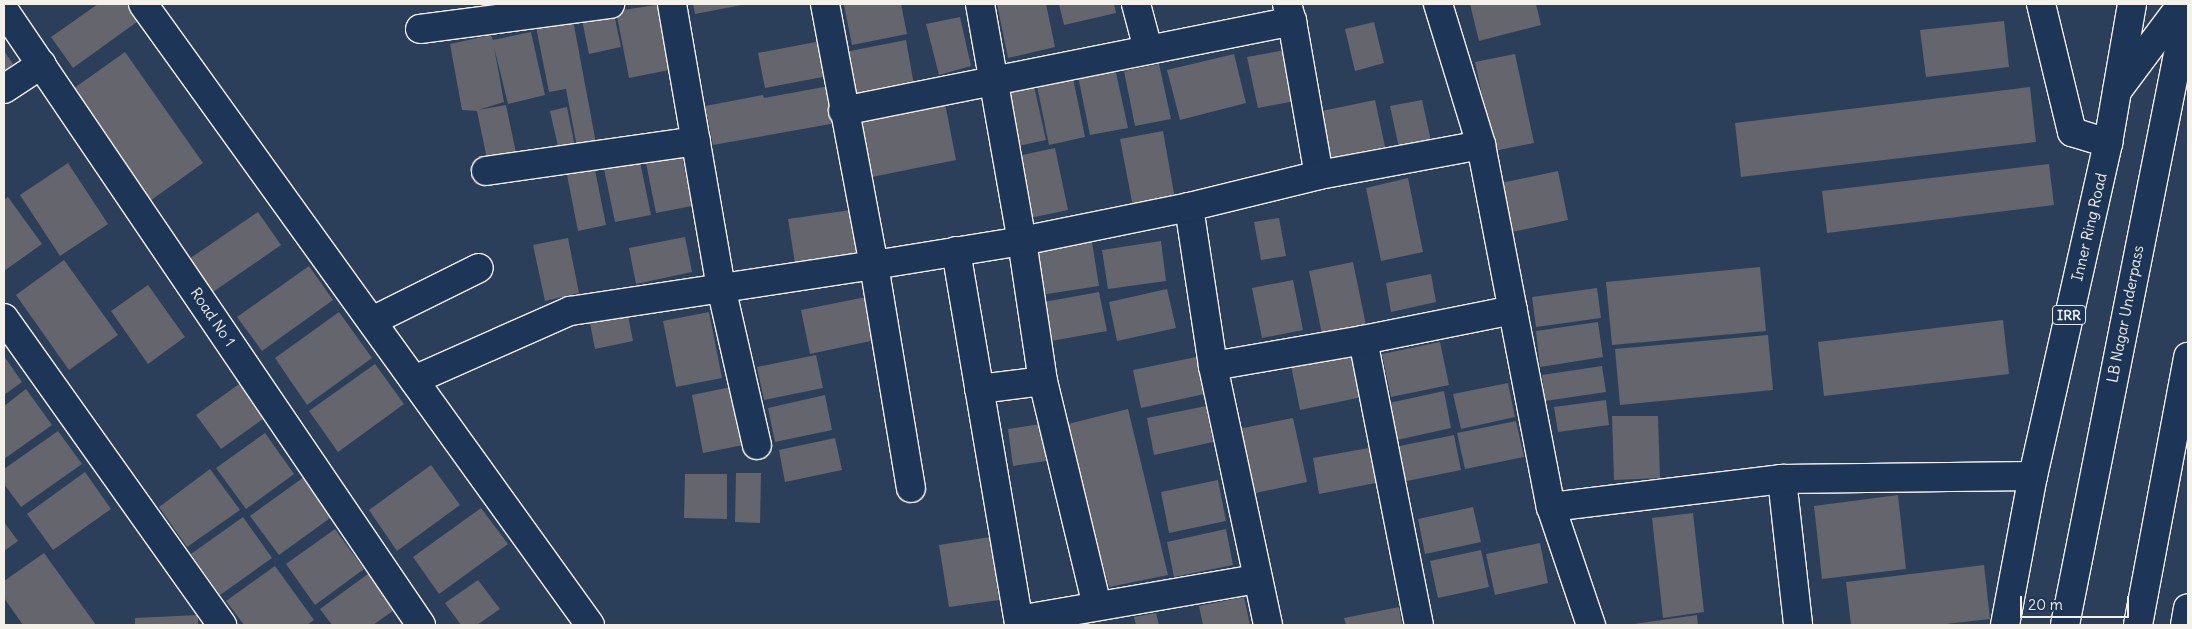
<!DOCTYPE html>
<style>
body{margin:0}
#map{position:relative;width:2192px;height:629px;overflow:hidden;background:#2b3f5b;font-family:Delius,sans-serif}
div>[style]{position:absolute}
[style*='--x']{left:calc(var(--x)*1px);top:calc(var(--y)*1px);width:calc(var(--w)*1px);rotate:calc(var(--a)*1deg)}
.building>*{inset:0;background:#64656d}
.roads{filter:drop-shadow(1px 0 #f4f1e8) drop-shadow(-1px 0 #f4f1e8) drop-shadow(0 1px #f4f1e8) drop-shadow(0 -1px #f4f1e8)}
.minor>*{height:28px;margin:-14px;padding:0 14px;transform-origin:14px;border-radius:14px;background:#1d3557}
.major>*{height:28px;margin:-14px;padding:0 14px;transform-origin:14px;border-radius:14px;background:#1d3557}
.highway>*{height:28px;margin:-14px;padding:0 14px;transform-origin:14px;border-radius:14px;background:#1d3557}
span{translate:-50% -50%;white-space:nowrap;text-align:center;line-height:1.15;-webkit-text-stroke:5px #1d3557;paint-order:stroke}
.shield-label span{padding:1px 4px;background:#1d3557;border:1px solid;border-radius:4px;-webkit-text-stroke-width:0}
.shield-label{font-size:14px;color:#f4f1e8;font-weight:700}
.street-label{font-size:15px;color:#f4f1e8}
.frame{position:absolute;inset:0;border:5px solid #f4f1e8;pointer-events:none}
.scale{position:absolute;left:2020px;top:596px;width:109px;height:22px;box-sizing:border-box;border:2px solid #f4f1e8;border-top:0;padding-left:6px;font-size:15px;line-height:18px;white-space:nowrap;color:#f4f1e8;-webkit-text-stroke:4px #1d3557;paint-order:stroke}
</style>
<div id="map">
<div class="building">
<i style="clip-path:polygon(98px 4px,129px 4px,141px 19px,73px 68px,51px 37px)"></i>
<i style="clip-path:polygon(663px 4px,674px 69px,629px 78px,616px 11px)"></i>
<i style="clip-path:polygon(693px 4px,742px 4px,742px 5px,695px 14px)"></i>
<i style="clip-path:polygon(901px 4px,907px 34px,852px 45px,844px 5px)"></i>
<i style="clip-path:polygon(997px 4px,1046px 4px,1055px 47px,1008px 58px)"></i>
<i style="clip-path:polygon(1059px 4px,1114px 4px,1116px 13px,1064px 25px)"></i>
<i style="clip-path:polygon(1470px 4px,1536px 4px,1541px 25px,1479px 41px)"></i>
<i style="clip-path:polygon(614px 14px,621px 47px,589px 54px,582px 20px)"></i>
<i style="clip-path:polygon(960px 17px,971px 66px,939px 75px,926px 24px)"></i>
<i style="clip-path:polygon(573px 20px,596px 143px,577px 147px,566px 89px,549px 92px,536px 27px)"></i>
<i style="clip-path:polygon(2004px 21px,2009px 67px,1926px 77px,1920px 30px)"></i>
<i style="clip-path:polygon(1374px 22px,1384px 63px,1355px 71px,1345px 29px)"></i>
<i style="clip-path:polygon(531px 32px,545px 95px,508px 104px,494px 47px,504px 102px,478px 110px,506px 105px,516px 153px,487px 159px,477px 111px,462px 110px,450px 44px,491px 35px,493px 40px)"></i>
<i style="clip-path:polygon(906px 40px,914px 85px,854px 96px,845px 52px)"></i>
<i style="clip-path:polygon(821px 41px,828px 76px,765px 88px,758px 53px)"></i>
<i style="clip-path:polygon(1285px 50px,1295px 101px,1258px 108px,1247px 57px)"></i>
<i style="clip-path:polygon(4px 51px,13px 64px,4px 71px)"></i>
<i style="clip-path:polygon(125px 52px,203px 163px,150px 201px,73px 89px)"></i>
<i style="clip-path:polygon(1234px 54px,1246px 103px,1180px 120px,1167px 70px)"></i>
<i style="clip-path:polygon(1515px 54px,1534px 143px,1494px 151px,1475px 62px)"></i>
<i style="clip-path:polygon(1159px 64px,1171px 119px,1135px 126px,1124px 71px)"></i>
<i style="clip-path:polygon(1115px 68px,1128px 128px,1090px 135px,1078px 76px)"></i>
<i style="clip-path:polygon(1073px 78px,1085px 137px,1049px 145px,1037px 86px)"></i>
<i style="clip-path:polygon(829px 86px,836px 123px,713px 145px,705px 106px,763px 95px,764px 98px)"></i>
<i style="clip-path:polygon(1034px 86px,1046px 140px,1014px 147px,1003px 93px)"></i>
<i style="clip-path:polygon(2030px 87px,2036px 142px,1741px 177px,1735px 123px)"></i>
<i style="clip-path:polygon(944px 98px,956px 160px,872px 177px,860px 116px)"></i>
<i style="clip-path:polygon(1375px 100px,1385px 147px,1326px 159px,1317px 112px)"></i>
<i style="clip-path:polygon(1422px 100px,1431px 141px,1399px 148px,1390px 106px)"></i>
<i style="clip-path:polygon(567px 107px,575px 147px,559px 151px,550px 111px)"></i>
<i style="clip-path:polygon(1163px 131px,1175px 199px,1133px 207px,1120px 139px)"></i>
<i style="clip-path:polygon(1055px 148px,1068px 210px,1030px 218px,1017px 156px)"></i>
<i style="clip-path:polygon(681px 151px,692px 206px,656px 213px,645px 158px)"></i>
<i style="clip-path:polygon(639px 157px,651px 215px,615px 222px,603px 164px)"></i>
<i style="clip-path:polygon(68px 163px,108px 224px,60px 256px,20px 195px)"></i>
<i style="clip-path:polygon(2049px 164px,2054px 205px,1827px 233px,1822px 191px)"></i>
<i style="clip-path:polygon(595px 170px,606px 225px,578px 231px,567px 175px)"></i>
<i style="clip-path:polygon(1558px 171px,1568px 220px,1512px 232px,1501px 183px)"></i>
<i style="clip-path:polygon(1408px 178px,1423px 252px,1381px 261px,1366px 188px)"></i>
<i style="clip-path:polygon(8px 197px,42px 244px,4px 271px,4px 200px)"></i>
<i style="clip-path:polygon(851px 210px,858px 253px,795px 263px,788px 219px)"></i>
<i style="clip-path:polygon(258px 212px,281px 245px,213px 292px,189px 259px)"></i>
<i style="clip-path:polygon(1279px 218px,1286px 256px,1261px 260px,1254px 222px)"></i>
<i style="clip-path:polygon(685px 237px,692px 272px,636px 284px,629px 248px)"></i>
<i style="clip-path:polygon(568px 238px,579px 293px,545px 301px,533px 245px)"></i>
<i style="clip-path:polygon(1161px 241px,1166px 281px,1108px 289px,1102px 250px)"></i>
<i style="clip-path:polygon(1092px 242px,1099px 286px,1034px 296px,1027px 253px)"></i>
<i style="clip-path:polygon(64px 260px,118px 335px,69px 370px,16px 295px)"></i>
<i style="clip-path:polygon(1353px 262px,1367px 330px,1323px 339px,1309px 271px)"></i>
<i style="clip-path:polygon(309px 266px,333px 300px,262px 351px,237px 317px)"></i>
<i style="clip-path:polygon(1760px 267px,1766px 331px,1612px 345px,1606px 282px)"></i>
<i style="clip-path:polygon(1431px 274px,1436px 302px,1391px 312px,1386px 283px)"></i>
<i style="clip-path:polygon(1293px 280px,1303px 330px,1262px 338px,1252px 288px)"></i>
<i style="clip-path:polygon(148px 285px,185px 337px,148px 364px,111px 311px)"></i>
<i style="clip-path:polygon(1597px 288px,1601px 318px,1536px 327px,1532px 297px)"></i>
<i style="clip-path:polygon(1167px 289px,1176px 328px,1117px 341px,1109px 302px)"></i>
<i style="clip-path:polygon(1099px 292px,1107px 331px,1040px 343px,1033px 304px)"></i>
<i style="clip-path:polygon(871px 296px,880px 339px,810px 354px,801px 310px)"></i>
<i style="clip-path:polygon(626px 306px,633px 341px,595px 349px,588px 313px)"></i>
<i style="clip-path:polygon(339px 312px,372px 358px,307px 405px,275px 358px)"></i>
<i style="clip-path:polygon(709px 312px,722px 378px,676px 387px,663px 321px)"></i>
<i style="clip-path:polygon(2003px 320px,2009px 374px,1824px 396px,1818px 342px)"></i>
<i style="clip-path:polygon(1598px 322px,1603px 357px,1540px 367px,1536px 331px)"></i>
<i style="clip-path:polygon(1768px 335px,1773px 390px,1620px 405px,1615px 349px)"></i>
<i style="clip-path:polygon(1440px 342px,1449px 385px,1391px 397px,1382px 354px)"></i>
<i style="clip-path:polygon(1353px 353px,1362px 397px,1300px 410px,1291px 366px)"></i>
<i style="clip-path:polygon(816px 355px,823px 388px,764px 400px,757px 367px)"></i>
<i style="clip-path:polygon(4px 356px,22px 382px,4px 395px)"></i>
<i style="clip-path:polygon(1201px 356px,1209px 393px,1141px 408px,1133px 370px)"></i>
<i style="clip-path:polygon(375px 364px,404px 404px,338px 452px,309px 411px)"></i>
<i style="clip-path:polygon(1602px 366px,1606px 392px,1545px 401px,1542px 375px)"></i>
<i style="clip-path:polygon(242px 382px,266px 417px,221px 449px,196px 415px)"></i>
<i style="clip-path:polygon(1508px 383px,1515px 417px,1461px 429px,1453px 394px)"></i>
<i style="clip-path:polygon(731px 387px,743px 445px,703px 453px,692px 395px)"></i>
<i style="clip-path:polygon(26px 389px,52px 425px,4px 459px,4px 406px)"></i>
<i style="clip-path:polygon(1444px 391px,1451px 428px,1388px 442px,1380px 405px)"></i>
<i style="clip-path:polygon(825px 395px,832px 430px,775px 442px,768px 408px)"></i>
<i style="clip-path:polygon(1606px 400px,1609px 425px,1558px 432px,1554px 407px)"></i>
<i style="clip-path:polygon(1206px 406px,1213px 442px,1154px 455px,1147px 418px)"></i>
<i style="clip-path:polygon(1128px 409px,1168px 575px,1109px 587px,1064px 425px)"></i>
<i style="clip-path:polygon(1612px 416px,1658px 416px,1660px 478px,1614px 480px)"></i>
<i style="clip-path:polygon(1293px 418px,1307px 482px,1246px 495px,1233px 430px)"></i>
<i style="clip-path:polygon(1516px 421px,1524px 457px,1465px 469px,1457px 433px)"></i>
<i style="clip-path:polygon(1041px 424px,1046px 461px,1013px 466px,1008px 429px)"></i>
<i style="clip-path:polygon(58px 431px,82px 464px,21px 507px,4px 484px,4px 469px)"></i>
<i style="clip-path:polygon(265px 433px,294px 474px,246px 509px,216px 468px)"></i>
<i style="clip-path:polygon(1454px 435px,1461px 470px,1402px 482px,1395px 447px)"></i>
<i style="clip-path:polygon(835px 438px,842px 470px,785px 482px,779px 450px)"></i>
<i style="clip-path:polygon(1374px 447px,1381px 482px,1319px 494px,1313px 458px)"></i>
<i style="clip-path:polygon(431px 465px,460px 505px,397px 551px,369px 510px)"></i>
<i style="clip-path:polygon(210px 469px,240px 510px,187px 547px,159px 507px)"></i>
<i style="clip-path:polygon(85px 472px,111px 509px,53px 550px,27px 514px)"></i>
<i style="clip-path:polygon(736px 473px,761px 473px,760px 523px,735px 522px)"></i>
<i style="clip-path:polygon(685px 474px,727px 474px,727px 519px,684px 518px)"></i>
<i style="clip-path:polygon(304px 477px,333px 516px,279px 555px,250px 516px)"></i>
<i style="clip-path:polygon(1218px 480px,1226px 521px,1169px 533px,1161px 492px)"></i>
<i style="clip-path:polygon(1898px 495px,1906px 569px,1822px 579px,1814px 506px)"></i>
<i style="clip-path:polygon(1473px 507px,1481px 542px,1425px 554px,1418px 519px)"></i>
<i style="clip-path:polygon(481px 508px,508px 544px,439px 594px,413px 557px)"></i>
<i style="clip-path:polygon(1693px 513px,1704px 612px,1663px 618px,1652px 518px)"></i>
<i style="clip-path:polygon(243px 517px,272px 558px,220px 595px,191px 554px)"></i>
<i style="clip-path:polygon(4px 522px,18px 541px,4px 551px)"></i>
<i style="clip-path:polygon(335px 529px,364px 569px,315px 605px,286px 564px)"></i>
<i style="clip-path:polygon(1226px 529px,1233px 565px,1174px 577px,1167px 542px)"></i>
<i style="clip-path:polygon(990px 537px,999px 600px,949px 607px,939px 545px)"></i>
<i style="clip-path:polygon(1540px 543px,1548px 583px,1495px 595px,1486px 554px)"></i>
<i style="clip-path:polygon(1481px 550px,1489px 587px,1438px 598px,1430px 561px)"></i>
<i style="clip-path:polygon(44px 553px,96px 625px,23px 625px,4px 598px,4px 581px)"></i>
<i style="clip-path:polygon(1984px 565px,1990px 619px,1937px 625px,1851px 625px,1846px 582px)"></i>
<i style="clip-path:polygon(275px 566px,314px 620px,307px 625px,244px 625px,226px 601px)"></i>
<i style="clip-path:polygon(372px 571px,397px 608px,373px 625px,332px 625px,320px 609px)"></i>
<i style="clip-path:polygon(478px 580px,500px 609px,477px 625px,461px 625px,445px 603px)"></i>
<i style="clip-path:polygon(1244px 597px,1250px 625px,1203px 625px,1199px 606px)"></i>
<i style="clip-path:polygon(1399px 607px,1402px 625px,1346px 625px,1344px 618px)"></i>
<i style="clip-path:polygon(1156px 613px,1159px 625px,1136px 625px,1134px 617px)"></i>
<i style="clip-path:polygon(198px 615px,198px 625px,135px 625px,135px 618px)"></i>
<i style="clip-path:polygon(1697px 615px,1698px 625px,1634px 625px,1634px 624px)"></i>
</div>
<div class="roads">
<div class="minor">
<i style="--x:143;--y:4;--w:765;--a:54.25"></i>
<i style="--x:672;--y:4;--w:287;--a:80.2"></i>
<i style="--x:721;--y:287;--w:162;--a:77.2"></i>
<i style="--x:825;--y:4;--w:266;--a:79.4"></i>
<i style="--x:874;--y:265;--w:226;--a:80.6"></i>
<i style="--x:980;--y:4;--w:241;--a:80"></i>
<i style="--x:1022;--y:241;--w:142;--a:81.5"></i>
<i style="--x:1043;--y:381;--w:231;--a:76.5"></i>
<i style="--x:1136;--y:4;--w:47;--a:75.1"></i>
<i style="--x:1287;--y:4;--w:18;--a:74"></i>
<i style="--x:1292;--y:21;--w:156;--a:80.1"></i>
<i style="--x:1438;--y:4;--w:147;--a:73"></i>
<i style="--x:1481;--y:145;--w:369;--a:79.1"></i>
<i style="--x:1551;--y:507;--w:125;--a:71.3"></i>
<i style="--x:2041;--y:4;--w:132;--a:76.4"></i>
<i style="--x:2072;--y:132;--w:38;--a:17"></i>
<i style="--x:4;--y:10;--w:743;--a:55.86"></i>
<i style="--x:420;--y:29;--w:192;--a:-7.5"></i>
<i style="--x:4;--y:89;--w:45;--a:-33.3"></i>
<i style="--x:843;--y:111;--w:458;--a:-11.3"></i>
<i style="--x:486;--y:171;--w:212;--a:-8.1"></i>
<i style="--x:1189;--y:207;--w:161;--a:81.4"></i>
<i style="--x:1213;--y:366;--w:265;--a:78"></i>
<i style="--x:956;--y:251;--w:379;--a:80.4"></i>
<i style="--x:4;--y:318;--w:377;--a:54.6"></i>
<i style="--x:372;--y:321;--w:119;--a:-26.4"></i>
<i style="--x:1363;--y:340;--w:290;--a:78.9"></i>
<i style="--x:1213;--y:366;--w:152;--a:-9.8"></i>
<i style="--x:1363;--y:340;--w:153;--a:-11.3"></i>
<i style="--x:414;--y:380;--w:171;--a:-23.9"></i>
<i style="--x:570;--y:311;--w:307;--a:-8.6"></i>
<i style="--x:874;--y:265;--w:150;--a:-9.2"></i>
<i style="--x:1022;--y:241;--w:170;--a:-11.5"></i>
<i style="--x:1189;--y:207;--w:134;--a:-13.8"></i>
<i style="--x:1319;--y:175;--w:165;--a:-10.5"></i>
<i style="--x:979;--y:389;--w:64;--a:-7.1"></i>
<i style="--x:1782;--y:479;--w:147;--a:83.7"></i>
<i style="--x:1551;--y:507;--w:233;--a:-6.9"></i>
<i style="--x:1782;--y:479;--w:251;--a:-0.7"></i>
<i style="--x:1019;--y:620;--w:241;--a:-9.8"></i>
</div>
<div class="major">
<i style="--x:2005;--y:625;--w:152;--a:-79.4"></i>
<i style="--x:2033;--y:476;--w:341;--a:-77.3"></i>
<i style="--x:2108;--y:143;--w:141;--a:-80.2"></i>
<i style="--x:2185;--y:625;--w:17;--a:-80"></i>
</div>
<div class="highway">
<i style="--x:2117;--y:91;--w:109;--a:-53.2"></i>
<i style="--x:2065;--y:625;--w:633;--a:-78.8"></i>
<i style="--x:2138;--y:625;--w:273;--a:-79.4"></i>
</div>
</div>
<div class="shield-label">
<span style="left:2069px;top:315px">IRR</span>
</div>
<div class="street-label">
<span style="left:2089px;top:227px;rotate:-77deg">Inner Ring Road</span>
<span style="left:2125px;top:314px;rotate:-79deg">LB Nagar Underpass</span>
<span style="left:213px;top:317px;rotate:56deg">Road No 1</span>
</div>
<div class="frame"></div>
<div class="scale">20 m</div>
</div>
